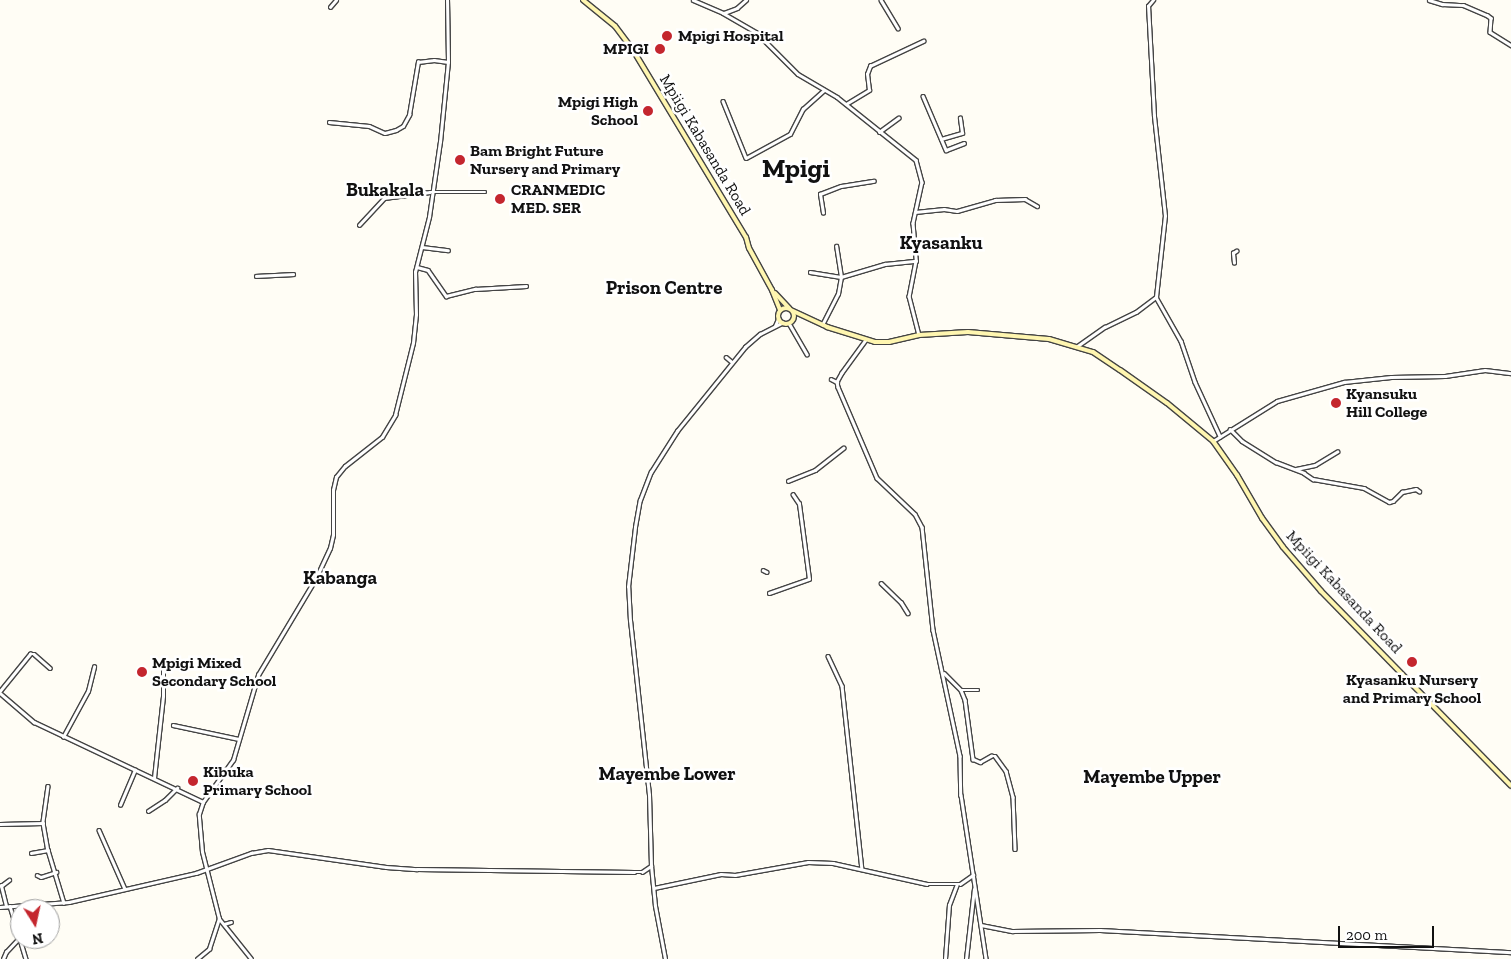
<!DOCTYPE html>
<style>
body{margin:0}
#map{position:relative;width:1511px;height:959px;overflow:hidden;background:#fffdf5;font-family:"Zilla Slab",serif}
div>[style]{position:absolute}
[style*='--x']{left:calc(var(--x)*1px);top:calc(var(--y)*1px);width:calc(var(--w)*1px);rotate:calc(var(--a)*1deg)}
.roads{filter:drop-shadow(1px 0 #444) drop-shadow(-1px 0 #444) drop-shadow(0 1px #444) drop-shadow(0 -1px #444)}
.minor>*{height:2.5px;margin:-1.25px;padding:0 1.25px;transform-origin:1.25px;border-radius:1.25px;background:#fff}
.secondary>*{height:4px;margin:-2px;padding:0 2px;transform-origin:2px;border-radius:2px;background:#fff6b0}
.secondary>.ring{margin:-2px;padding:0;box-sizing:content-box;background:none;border:4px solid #fff6b0;border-radius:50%}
.dots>*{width:14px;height:14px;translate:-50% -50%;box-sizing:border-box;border:2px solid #fff;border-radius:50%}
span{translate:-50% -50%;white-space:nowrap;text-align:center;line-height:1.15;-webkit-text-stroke:5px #fff;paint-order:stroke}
.poi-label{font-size:16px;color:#111;font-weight:700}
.left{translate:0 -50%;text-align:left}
.right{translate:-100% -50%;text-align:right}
.street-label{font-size:16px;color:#111}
.quarter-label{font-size:19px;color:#111;font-weight:700}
.town-label{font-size:26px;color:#111;font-weight:700}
.north{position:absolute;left:10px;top:899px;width:50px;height:50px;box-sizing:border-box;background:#fff;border:1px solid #a0a0a0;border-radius:50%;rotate:170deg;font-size:14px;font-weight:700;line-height:20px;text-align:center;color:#111}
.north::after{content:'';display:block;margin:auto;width:18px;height:22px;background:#c4262e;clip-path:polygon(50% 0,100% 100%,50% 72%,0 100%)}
.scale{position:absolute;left:1338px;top:926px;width:96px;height:22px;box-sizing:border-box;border:2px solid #111;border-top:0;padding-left:6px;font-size:15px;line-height:18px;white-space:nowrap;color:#111;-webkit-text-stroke:4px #fff;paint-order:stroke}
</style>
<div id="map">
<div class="roads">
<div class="minor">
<i style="--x:693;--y:0;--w:33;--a:23"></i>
<i style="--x:723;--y:13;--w:38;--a:30"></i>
<i style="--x:756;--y:32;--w:59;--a:45"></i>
<i style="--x:798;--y:74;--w:45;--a:30.5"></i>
<i style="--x:837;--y:97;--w:101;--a:38.6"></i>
<i style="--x:916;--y:160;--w:23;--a:75"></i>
<i style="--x:922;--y:182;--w:42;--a:102.4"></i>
<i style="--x:913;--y:223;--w:38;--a:85"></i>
<i style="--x:916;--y:261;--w:36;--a:101"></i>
<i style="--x:909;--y:296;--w:40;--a:75.6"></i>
<i style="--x:881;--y:0;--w:33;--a:59"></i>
<i style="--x:1429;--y:0;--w:14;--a:17"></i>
<i style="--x:1442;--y:4;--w:21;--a:3"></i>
<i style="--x:1463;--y:5;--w:26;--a:23"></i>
<i style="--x:1487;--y:15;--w:5;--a:37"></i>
<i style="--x:1491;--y:18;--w:14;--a:94"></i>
<i style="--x:1490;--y:32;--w:25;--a:32"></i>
<i style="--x:330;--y:7;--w:9;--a:-49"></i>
<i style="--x:724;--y:13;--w:14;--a:-21"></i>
<i style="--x:737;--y:8;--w:12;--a:-42"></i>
<i style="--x:923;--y:96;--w:59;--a:66.9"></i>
<i style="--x:946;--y:150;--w:19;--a:-21"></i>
<i style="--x:723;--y:101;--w:61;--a:68"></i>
<i style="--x:746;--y:158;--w:50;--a:-28.6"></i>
<i style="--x:790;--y:134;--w:28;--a:-63"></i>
<i style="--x:803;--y:109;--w:28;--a:-42"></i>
<i style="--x:846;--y:104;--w:27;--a:-31"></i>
<i style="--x:869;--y:90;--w:16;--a:-97"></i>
<i style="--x:867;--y:74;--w:9;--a:-69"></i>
<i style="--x:870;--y:66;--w:59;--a:-25.3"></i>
<i style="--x:329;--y:122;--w:40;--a:5.7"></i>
<i style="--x:369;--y:126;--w:17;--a:24"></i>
<i style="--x:385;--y:133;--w:11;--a:-15"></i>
<i style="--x:396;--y:130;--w:8;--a:-30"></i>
<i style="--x:403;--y:126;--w:13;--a:-61"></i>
<i style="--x:409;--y:115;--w:54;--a:-80.4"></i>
<i style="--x:418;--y:62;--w:16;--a:-7"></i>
<i style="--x:434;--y:60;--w:14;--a:8"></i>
<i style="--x:879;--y:132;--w:24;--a:-36"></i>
<i style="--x:941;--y:139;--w:22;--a:-16"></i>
<i style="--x:962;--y:133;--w:15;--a:-98"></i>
<i style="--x:915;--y:212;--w:29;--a:-6"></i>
<i style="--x:944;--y:209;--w:13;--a:9"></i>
<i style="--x:957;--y:211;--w:40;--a:-16"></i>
<i style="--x:995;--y:200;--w:30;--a:-2"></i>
<i style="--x:1025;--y:199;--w:14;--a:30"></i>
<i style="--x:823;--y:213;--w:19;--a:-99"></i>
<i style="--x:820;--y:194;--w:22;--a:-21"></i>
<i style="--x:841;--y:186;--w:33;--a:-9"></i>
<i style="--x:359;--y:225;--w:37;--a:-47"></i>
<i style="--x:384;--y:198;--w:46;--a:-7.4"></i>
<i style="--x:430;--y:192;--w:55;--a:0"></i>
<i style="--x:422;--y:247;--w:26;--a:7"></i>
<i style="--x:1234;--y:263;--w:10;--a:-96"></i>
<i style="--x:1233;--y:253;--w:4;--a:-34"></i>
<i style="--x:417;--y:267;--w:11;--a:15"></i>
<i style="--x:428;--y:270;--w:32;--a:55"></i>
<i style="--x:446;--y:296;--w:30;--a:-14"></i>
<i style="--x:475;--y:289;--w:51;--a:-3.4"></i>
<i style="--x:810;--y:272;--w:31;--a:9"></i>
<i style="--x:841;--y:277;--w:46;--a:-16.5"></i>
<i style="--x:885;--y:264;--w:31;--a:-6"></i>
<i style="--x:256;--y:276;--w:37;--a:-3"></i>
<i style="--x:1156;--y:297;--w:51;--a:60.4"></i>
<i style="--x:1181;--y:341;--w:43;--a:71.1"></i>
<i style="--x:1195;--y:382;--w:60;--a:65.2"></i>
<i style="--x:789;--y:323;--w:36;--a:60"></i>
<i style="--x:822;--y:325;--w:35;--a:-63"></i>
<i style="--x:838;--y:294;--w:17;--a:-80"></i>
<i style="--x:841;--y:277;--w:31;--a:-99"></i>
<i style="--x:775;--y:326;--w:8;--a:-67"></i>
<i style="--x:866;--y:340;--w:41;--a:126"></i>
<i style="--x:842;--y:373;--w:10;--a:119"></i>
<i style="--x:837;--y:382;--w:5;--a:79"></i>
<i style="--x:838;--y:387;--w:99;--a:66.8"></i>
<i style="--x:877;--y:478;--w:52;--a:43.5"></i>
<i style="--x:915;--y:514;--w:15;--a:62"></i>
<i style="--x:922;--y:527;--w:104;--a:83.9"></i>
<i style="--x:933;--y:630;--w:129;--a:77.9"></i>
<i style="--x:960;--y:756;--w:39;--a:89"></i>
<i style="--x:961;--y:795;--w:166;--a:81.3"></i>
<i style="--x:1076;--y:347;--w:35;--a:-35"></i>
<i style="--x:1105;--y:327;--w:34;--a:-26"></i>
<i style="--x:1136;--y:312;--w:25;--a:-37"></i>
<i style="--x:1156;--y:297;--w:81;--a:-83.7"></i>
<i style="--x:1165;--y:216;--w:101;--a:-96.3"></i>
<i style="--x:1154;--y:116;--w:110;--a:-93.1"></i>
<i style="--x:1148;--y:6;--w:8;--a:-50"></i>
<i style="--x:726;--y:357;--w:8;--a:40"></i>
<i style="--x:831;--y:379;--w:7;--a:27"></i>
<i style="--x:1230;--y:429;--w:17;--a:45"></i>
<i style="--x:1242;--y:441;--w:40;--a:32"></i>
<i style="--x:1276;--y:462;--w:30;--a:21"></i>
<i style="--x:1304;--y:473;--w:11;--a:34"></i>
<i style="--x:1313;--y:479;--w:52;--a:10"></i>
<i style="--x:1364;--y:488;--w:29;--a:29"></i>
<i style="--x:1389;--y:502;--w:4;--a:-14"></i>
<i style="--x:1393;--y:501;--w:13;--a:-45"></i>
<i style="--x:1402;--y:492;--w:14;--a:-12"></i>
<i style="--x:1416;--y:489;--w:4;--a:34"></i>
<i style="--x:1213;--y:441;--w:75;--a:-32"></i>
<i style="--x:1277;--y:401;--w:70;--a:-15.8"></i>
<i style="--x:1344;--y:382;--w:47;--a:-6.1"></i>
<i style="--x:1391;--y:377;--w:54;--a:-1.1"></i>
<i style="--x:1445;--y:376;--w:40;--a:-8.5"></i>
<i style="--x:1485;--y:370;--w:26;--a:7"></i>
<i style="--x:1296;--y:469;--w:19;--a:-12"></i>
<i style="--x:1315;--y:465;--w:26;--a:-31"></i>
<i style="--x:788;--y:481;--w:29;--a:-22"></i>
<i style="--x:815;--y:470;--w:36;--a:-38"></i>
<i style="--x:763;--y:570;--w:4;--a:27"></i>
<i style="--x:881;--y:583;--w:28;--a:44"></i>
<i style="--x:901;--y:602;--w:13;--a:58"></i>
<i style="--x:769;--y:593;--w:42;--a:-19.3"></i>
<i style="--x:809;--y:579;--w:76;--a:-97.6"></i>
<i style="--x:799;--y:504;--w:11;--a:-124"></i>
<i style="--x:828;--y:656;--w:33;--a:65"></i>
<i style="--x:842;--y:686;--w:184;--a:83.8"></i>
<i style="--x:944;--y:673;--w:24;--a:45"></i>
<i style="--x:961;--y:690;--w:17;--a:0"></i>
<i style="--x:961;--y:690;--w:11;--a:68"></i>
<i style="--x:965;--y:700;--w:60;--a:82.3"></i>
<i style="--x:973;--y:759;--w:8;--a:23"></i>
<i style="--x:980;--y:762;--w:13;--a:-29"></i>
<i style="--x:991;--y:756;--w:4;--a:0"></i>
<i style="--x:995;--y:756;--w:19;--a:54"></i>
<i style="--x:1006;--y:771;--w:27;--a:75"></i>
<i style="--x:1013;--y:797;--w:52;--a:87.8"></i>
<i style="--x:0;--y:691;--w:48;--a:-51"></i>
<i style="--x:30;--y:654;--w:4;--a:0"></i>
<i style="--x:34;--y:654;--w:21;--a:41"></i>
<i style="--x:0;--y:693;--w:45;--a:40.5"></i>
<i style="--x:34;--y:722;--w:187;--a:25.3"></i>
<i style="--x:173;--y:725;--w:67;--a:12"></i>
<i style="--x:63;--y:737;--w:52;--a:-61.5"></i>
<i style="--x:88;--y:691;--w:25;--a:-76"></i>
<i style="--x:154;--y:778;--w:82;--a:-83.7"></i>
<i style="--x:163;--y:696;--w:36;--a:-90"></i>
<i style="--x:48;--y:786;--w:37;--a:98"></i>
<i style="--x:43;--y:823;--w:27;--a:80"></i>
<i style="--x:48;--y:850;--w:55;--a:73.2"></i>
<i style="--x:120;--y:805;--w:38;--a:-67"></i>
<i style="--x:148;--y:811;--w:20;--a:-33"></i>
<i style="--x:165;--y:800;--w:17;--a:-45"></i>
<i style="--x:0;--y:824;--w:43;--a:-1.3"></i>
<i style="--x:99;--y:830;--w:64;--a:66.2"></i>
<i style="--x:31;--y:853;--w:17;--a:-10"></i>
<i style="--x:37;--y:875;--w:4;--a:27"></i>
<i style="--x:41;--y:877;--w:16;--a:-18"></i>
<i style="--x:654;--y:888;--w:68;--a:-11.8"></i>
<i style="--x:721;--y:874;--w:14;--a:4"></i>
<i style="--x:735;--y:875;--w:74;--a:-10.1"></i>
<i style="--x:808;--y:862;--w:25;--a:2"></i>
<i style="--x:833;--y:863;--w:96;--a:12.6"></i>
<i style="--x:927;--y:884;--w:33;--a:0"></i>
<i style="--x:960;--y:884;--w:16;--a:-35"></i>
<i style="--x:6;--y:906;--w:21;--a:-104"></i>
<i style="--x:1;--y:886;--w:10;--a:-37"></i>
<i style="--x:10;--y:906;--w:55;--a:73.2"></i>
<i style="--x:0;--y:907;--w:69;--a:-4.1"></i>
<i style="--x:69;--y:902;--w:130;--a:-12.9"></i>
<i style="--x:196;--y:873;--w:59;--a:-20"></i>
<i style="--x:251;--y:853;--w:17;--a:-10"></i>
<i style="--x:268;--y:850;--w:119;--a:8.2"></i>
<i style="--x:386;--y:867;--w:31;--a:4"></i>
<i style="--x:417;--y:869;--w:217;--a:0.8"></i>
<i style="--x:634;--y:872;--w:8;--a:0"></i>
<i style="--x:642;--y:872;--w:11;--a:-34"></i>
<i style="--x:224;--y:924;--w:7;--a:-16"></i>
<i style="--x:981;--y:925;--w:32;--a:11"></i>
<i style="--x:1012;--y:931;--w:88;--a:-0.7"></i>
<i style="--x:1100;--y:930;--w:412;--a:3.1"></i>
<i style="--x:3;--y:959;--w:8;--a:-67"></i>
<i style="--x:6;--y:952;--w:19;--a:-47"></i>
<i style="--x:197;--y:959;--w:16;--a:-40"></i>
<i style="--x:209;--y:949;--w:32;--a:-72"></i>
<i style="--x:251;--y:959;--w:51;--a:-128.7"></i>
<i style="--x:219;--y:919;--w:69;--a:-104.2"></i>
<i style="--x:202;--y:852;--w:38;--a:-95"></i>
<i style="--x:199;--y:814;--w:13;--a:-72"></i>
<i style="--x:203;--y:802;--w:52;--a:-54.5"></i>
<i style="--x:233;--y:760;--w:89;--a:-73.6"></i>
<i style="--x:258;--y:675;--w:113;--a:-59.1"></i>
<i style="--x:316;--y:578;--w:33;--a:-65"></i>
<i style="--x:330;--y:548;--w:13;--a:-77"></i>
<i style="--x:333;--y:535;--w:45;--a:-90"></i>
<i style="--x:333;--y:490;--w:13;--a:-77"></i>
<i style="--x:336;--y:477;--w:14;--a:-51"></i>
<i style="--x:345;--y:466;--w:47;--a:-38.1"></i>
<i style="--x:382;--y:437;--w:26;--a:-59"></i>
<i style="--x:395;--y:415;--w:74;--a:-76"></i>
<i style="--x:413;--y:343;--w:28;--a:-84"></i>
<i style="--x:416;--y:315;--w:43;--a:-91.3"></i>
<i style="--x:415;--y:272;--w:57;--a:-75.7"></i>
<i style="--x:429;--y:217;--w:76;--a:-81.7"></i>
<i style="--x:440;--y:142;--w:80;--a:-84.3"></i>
<i style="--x:448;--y:62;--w:62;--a:-90.9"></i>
<i style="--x:665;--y:959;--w:54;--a:-100.7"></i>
<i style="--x:655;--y:906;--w:40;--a:-95.7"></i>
<i style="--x:651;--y:866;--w:71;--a:-91.6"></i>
<i style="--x:649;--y:795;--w:175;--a:-96.2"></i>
<i style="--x:630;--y:621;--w:34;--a:-93"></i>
<i style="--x:628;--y:587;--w:60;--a:-83.3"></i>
<i style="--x:635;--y:527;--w:27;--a:-80"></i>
<i style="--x:640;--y:500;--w:30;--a:-69"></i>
<i style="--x:651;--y:472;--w:49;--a:-57.6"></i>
<i style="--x:677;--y:431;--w:108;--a:-51"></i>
<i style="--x:745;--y:347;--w:20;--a:-41"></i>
<i style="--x:760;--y:334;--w:25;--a:-27"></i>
<i style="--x:945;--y:959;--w:54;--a:-85.8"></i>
<i style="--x:949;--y:905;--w:22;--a:-69"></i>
<i style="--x:966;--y:959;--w:70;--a:-83.5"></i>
</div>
<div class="secondary">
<i style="--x:583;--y:0;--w:41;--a:39.1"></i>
<i style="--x:615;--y:26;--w:30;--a:53"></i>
<i style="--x:633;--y:50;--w:218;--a:58.9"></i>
<i style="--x:746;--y:237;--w:11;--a:75"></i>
<i style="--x:749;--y:248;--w:48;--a:61.3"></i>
<i style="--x:772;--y:290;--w:22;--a:68"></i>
<i style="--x:775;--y:293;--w:21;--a:47"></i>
<i class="ring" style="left:778px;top:308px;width:12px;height:12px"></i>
<i style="--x:793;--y:311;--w:38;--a:25"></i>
<i style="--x:827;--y:327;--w:50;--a:17.4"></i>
<i style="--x:875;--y:342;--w:14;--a:0"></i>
<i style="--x:889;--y:342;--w:31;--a:-13"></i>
<i style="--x:919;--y:335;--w:49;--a:-3.5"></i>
<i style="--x:968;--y:332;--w:81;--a:4.9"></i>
<i style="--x:1049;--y:339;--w:46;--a:16.5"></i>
<i style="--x:1093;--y:352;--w:32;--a:34"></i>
<i style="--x:1120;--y:370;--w:57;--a:35.1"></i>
<i style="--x:1167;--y:403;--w:60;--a:39.6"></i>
<i style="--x:1213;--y:441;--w:42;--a:54.8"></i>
<i style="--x:1237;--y:475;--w:50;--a:59.8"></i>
<i style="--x:1262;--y:518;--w:36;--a:54"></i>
<i style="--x:1283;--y:547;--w:58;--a:49.2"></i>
<i style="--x:1321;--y:591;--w:272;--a:45.7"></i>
</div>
</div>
<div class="dots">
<i style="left:667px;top:36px;background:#c4262e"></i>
<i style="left:660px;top:49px;background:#c4262e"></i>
<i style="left:648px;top:111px;background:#c4262e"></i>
<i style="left:460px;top:160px;background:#c4262e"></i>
<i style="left:500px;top:199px;background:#c4262e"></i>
<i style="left:1336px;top:403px;background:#c4262e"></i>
<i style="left:1412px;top:662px;background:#c4262e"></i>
<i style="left:142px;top:672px;background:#c4262e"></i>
<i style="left:193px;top:781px;background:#c4262e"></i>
</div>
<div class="poi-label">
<span class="left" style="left:678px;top:36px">Mpigi Hospital</span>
<span class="right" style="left:649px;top:49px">MPIGI</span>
<span class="right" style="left:638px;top:111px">Mpigi High<br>School</span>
<span class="left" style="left:470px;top:160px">Bam Bright Future<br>Nursery and Primary</span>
<span class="left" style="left:511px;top:199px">CRANMEDIC<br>MED. SER</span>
<span class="left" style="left:1346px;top:403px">Kyansuku<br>Hill College</span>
<span class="left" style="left:152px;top:672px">Mpigi Mixed<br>Secondary School</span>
<span style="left:1412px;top:689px">Kyasanku Nursery<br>and Primary School</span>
<span class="left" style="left:203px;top:781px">Kibuka<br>Primary School</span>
</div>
<div class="street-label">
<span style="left:705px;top:145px;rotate:59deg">Mpiigi Kabasanda Road</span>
<span style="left:1344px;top:592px;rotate:47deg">Mpiigi Kabasanda Road</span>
</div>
<div class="quarter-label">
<span style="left:385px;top:190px">Bukakala</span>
<span style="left:941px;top:243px">Kyasanku</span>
<span style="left:664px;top:288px">Prison Centre</span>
<span style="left:340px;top:578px">Kabanga</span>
<span style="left:667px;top:774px">Mayembe Lower</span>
<span style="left:1152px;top:777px">Mayembe Upper</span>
</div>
<div class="town-label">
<span style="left:796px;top:169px">Mpigi</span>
</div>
<div class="north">N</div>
<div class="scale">200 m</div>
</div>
